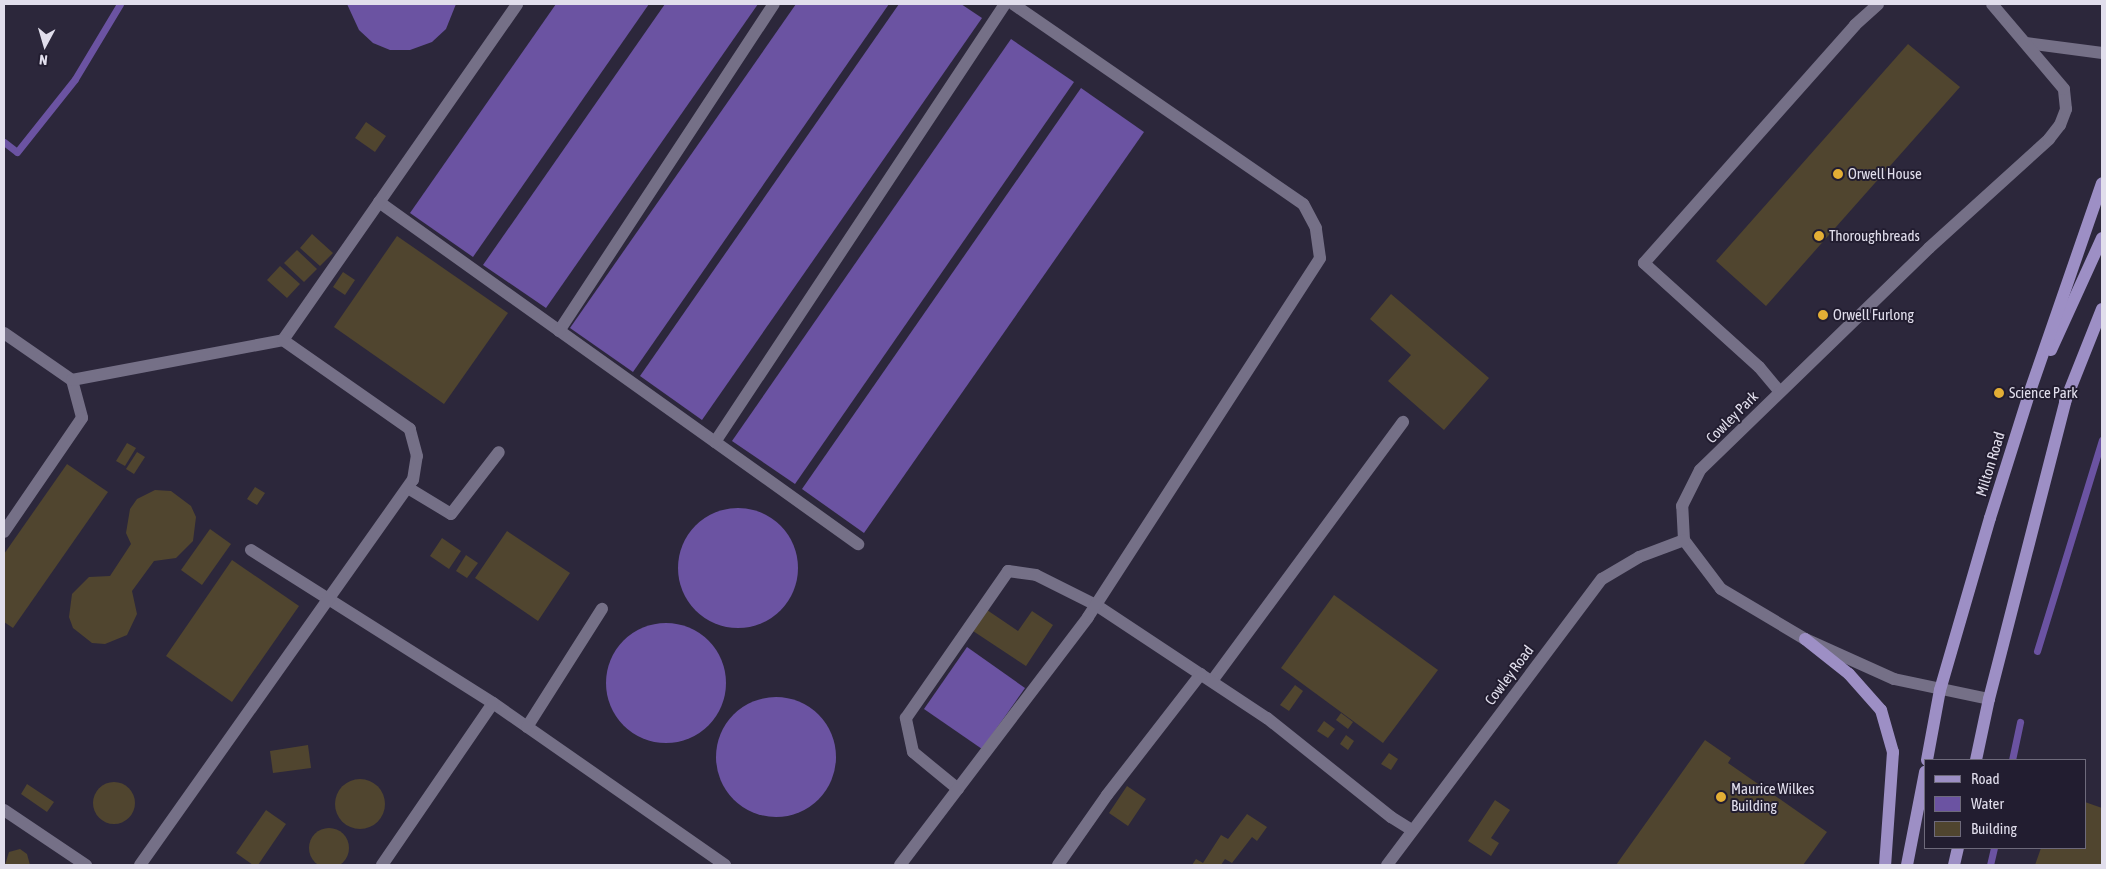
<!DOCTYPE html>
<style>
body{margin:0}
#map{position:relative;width:2106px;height:869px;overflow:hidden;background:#2c273b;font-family:"Asap Condensed",sans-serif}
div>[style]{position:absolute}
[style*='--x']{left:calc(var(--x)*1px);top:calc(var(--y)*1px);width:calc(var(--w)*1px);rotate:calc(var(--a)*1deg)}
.water>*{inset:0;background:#6b53a2}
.round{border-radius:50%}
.stream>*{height:7px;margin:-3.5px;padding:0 3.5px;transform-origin:3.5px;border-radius:3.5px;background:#6b53a2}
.building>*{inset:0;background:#50452f}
.lane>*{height:12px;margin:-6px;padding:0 6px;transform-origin:6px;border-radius:6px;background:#757087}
.street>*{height:12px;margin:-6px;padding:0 6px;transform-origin:6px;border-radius:6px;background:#757087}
.primary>*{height:12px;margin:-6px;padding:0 6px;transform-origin:6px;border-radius:6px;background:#9d8fc5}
.dots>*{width:14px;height:14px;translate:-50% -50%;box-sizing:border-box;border:2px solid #221d30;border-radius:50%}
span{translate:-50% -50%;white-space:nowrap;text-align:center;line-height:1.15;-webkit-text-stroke:4px #221d30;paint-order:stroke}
.poi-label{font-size:15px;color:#e1deec}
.left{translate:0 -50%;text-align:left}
.street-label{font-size:15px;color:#e1deec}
.frame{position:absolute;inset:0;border:5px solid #e1deec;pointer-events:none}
.legend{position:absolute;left:1924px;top:759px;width:162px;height:90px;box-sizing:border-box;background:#221d30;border:1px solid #6e6a7b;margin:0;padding:6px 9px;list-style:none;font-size:15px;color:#e1deec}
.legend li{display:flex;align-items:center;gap:10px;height:25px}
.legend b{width:25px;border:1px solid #6e6a7b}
.north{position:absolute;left:20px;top:20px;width:50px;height:50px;-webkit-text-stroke:4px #221d30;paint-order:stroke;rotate:186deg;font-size:14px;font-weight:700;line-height:20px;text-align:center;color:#e1deec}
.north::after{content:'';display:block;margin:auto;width:18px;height:22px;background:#e1deec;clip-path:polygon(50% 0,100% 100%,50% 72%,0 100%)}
</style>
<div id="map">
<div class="water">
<i style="clip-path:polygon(347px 4px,456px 4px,446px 29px,432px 42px,410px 50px,390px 50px,373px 43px,359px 30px)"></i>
<i style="clip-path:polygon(556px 4px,649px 4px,473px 257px,410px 213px)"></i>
<i style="clip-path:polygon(665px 4px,758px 4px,546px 308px,483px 265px)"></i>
<i style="clip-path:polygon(796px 4px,889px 4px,633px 372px,570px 328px)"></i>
<i style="clip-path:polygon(899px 4px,961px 4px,982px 18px,702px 420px,640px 376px)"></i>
<i style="clip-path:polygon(1011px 39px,1074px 82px,795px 484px,732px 441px)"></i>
<i style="clip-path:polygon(1081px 88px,1144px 132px,864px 533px,802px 489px)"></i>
<i class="round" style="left:678px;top:508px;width:120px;height:120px"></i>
<i class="round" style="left:606px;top:623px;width:120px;height:120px"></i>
<i style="clip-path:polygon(967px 647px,1025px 688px,982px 749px,924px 709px)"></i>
<i class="round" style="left:716px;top:697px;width:120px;height:120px"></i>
</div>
<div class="stream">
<i style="--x:4;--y:142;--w:16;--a:38"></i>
<i style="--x:17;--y:152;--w:93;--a:-51.5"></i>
<i style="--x:75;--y:79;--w:87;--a:-59"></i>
<i style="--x:2037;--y:651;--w:221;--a:-72.9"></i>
<i style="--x:2012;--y:760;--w:39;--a:-78"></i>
<i style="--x:1990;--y:865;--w:17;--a:-77"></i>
</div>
<div class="building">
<i style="clip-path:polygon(1908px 44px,1960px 87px,1766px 306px,1716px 261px)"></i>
<i style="clip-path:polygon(366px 122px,386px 136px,375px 152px,355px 138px)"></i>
<i style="clip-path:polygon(312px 234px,333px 253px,320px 266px,300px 248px)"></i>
<i style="clip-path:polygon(397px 236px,508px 313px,444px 404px,334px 327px)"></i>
<i style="clip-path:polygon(297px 250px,317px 269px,304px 282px,284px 263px)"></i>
<i style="clip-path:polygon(280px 266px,300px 284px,287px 298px,267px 280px)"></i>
<i style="clip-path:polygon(343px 272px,355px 280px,345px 295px,333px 287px)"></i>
<i style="clip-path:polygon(1391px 294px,1489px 378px,1444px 430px,1388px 381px,1411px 355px,1370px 319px)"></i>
<i style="clip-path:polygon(127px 443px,136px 448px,125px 466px,116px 461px)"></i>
<i style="clip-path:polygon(137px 452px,145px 457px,134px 474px,126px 469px)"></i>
<i style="clip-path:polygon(67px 464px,108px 492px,13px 628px,4px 622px,4px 554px)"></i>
<i style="clip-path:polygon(255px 487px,265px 493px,257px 505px,247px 499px)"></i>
<i style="clip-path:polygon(155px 490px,171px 491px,191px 506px,196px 517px,193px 541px,176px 558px,154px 561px,132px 591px,137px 614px,127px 635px,105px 644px,92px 643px,73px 628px,69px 617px,72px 594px,89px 577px,110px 576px,131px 544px,126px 533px,130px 509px,137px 499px)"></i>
<i style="clip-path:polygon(210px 529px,231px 544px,202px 585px,181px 570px)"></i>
<i style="clip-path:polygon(507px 531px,570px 573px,538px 621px,475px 578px)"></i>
<i style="clip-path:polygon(442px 538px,461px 551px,449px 569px,430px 556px)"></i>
<i style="clip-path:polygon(466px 555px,478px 563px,467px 578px,456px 571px)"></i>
<i style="clip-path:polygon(232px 560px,299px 606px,232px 702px,166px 656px)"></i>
<i style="clip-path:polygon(1334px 595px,1438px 670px,1383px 743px,1281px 668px)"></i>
<i style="clip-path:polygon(987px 610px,1018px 631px,1032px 611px,1053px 625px,1026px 666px,973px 631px)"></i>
<i style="clip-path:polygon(1295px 685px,1303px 691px,1289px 711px,1280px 705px)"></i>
<i style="clip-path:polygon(1341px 713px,1353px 722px,1348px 729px,1336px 720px)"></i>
<i style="clip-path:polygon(1324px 721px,1335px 729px,1328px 738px,1317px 731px)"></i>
<i style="clip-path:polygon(1346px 735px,1354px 741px,1348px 750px,1340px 744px)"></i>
<i style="clip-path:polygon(1705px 740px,1731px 758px,1728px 763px,1827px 832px,1803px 865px,1616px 865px)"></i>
<i style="clip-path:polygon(308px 745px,311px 768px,273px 773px,270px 751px)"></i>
<i style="clip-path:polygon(1389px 753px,1398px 759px,1391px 770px,1381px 764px)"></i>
<i class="round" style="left:335px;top:779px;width:50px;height:50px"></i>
<i class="round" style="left:93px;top:782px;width:42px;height:42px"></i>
<i style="clip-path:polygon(27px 784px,54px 802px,47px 812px,21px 794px)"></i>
<i style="clip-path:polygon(1127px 786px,1146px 799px,1128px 826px,1109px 813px)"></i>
<i style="clip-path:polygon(1495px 800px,1510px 810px,1491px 838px,1499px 843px,1491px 856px,1468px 841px)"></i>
<i style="clip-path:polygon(2085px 802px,2102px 808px,2102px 865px,2035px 865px,2041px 848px,2085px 848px)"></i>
<i style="clip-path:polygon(266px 810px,286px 824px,258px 865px,253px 865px,236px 853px)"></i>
<i style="clip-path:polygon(1247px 814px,1267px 827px,1257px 841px,1252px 837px,1232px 863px,1225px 859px,1221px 865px,1192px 865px,1196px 859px,1203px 863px,1221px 835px,1228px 839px)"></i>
<i class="round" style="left:309px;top:828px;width:40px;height:40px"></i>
<i style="clip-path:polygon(20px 849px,27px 854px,30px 865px,5px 865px,9px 852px)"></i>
</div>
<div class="lane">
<i style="--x:379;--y:202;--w:589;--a:35.53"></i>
<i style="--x:559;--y:331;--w:391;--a:-56.7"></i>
<i style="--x:4;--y:333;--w:83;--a:34.7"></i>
<i style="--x:72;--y:380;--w:39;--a:75"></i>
<i style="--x:82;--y:418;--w:138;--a:124.4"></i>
<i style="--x:72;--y:380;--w:215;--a:-10.7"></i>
<i style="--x:283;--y:340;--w:409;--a:-55.1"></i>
<i style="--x:1780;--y:392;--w:33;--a:-130"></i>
<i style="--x:1759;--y:367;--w:155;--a:-137.9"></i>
<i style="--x:1644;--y:263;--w:318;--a:-48.4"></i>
<i style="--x:1855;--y:25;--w:31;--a:-42"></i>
<i style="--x:715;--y:442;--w:525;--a:-56.49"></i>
<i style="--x:408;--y:488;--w:50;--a:31.2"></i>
<i style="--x:451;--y:514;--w:78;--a:-52.3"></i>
<i style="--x:251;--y:550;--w:286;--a:32.3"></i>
<i style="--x:493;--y:703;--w:283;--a:34.9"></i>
<i style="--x:1212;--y:681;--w:322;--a:-53.6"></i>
<i style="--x:527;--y:727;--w:140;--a:-57.6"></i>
<i style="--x:958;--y:789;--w:58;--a:-140.6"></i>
<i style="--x:913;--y:752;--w:35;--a:-102"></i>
<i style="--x:906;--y:718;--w:179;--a:-55.2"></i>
<i style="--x:1008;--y:571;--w:28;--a:8"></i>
<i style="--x:1036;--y:575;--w:67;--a:26.6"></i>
<i style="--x:1096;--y:605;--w:205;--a:33.5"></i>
<i style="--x:1267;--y:718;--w:159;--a:38.6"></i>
<i style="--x:1391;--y:817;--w:25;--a:32"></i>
<i style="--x:4;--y:810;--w:99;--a:33.9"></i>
<i style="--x:140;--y:865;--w:472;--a:-54.7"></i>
<i style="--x:413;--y:480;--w:24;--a:-81"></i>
<i style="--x:417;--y:456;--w:28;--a:-105"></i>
<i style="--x:410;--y:429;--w:155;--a:-145"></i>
<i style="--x:382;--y:865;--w:196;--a:-55.6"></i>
<i style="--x:900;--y:865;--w:311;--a:-52.8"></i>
<i style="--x:1088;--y:617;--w:427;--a:-57.1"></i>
<i style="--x:1320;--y:258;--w:30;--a:-98"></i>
<i style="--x:1316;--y:228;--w:27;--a:-118"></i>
<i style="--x:1303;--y:204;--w:352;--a:-145.4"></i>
<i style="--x:1058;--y:865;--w:85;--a:-55"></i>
<i style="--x:1107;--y:795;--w:153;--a:-52.2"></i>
</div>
<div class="street">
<i style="--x:2026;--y:43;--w:77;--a:7.5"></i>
<i style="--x:1989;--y:699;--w:97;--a:-168.1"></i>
<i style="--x:1894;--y:679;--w:98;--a:-155.8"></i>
<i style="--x:1805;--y:639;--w:98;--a:-149.2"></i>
<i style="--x:1721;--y:589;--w:61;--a:-127.1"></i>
<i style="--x:1684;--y:540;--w:34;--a:-93"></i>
<i style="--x:1682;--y:506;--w:40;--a:-63.4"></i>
<i style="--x:1700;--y:470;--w:319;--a:-44.1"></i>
<i style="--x:1929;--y:248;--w:162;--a:-42.2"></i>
<i style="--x:2049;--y:139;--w:18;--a:-52"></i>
<i style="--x:2060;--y:125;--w:17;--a:-69"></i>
<i style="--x:2066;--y:109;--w:20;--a:-96"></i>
<i style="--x:2064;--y:89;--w:111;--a:-130.3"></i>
<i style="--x:1387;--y:865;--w:358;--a:-53.1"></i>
<i style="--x:1602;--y:579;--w:43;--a:-30.7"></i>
<i style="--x:1639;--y:557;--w:48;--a:-20.7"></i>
</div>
<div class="primary">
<i style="--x:2051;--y:350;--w:123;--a:-65.5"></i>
<i style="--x:1805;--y:639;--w:56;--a:38.5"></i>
<i style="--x:1849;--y:674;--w:48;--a:48.4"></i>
<i style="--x:1881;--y:710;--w:44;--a:74.1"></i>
<i style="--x:1893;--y:752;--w:113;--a:94"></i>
<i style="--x:1927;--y:760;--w:71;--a:-79.5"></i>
<i style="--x:1940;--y:690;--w:179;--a:-73.8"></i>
<i style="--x:1990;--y:518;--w:130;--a:-72.5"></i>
<i style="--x:2029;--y:394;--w:223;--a:-70.9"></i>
<i style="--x:1976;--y:760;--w:62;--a:-78"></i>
<i style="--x:1989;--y:699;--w:307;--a:-75.6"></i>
<i style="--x:2065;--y:402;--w:100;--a:-68.3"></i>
<i style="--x:1907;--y:865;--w:95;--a:-79"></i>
<i style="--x:1954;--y:865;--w:17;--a:-77"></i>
</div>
<div class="dots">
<i style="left:1838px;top:174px;background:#e3ae35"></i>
<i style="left:1819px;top:236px;background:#e3ae35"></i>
<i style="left:1823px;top:315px;background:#e3ae35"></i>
<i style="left:1999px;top:393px;background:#e3ae35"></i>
<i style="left:1721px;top:797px;background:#e3ae35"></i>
</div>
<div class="poi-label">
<span class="left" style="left:1848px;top:174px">Orwell House</span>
<span class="left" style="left:1829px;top:236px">Thoroughbreads</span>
<span class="left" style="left:1833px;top:315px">Orwell Furlong</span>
<span class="left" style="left:2009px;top:393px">Science Park</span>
<span class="left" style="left:1731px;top:797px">Maurice Wilkes<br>Building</span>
</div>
<div class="street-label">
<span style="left:1732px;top:417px;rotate:-45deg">Cowley Park</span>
<span style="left:1990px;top:464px;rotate:-73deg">Milton Road</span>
<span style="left:1509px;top:675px;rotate:-53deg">Cowley Road</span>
</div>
<div class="frame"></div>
<ul class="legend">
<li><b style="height:6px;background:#9d8fc5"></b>Road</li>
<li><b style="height:14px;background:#6b53a2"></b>Water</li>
<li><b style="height:14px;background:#50452f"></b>Building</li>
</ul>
<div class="north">N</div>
</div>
